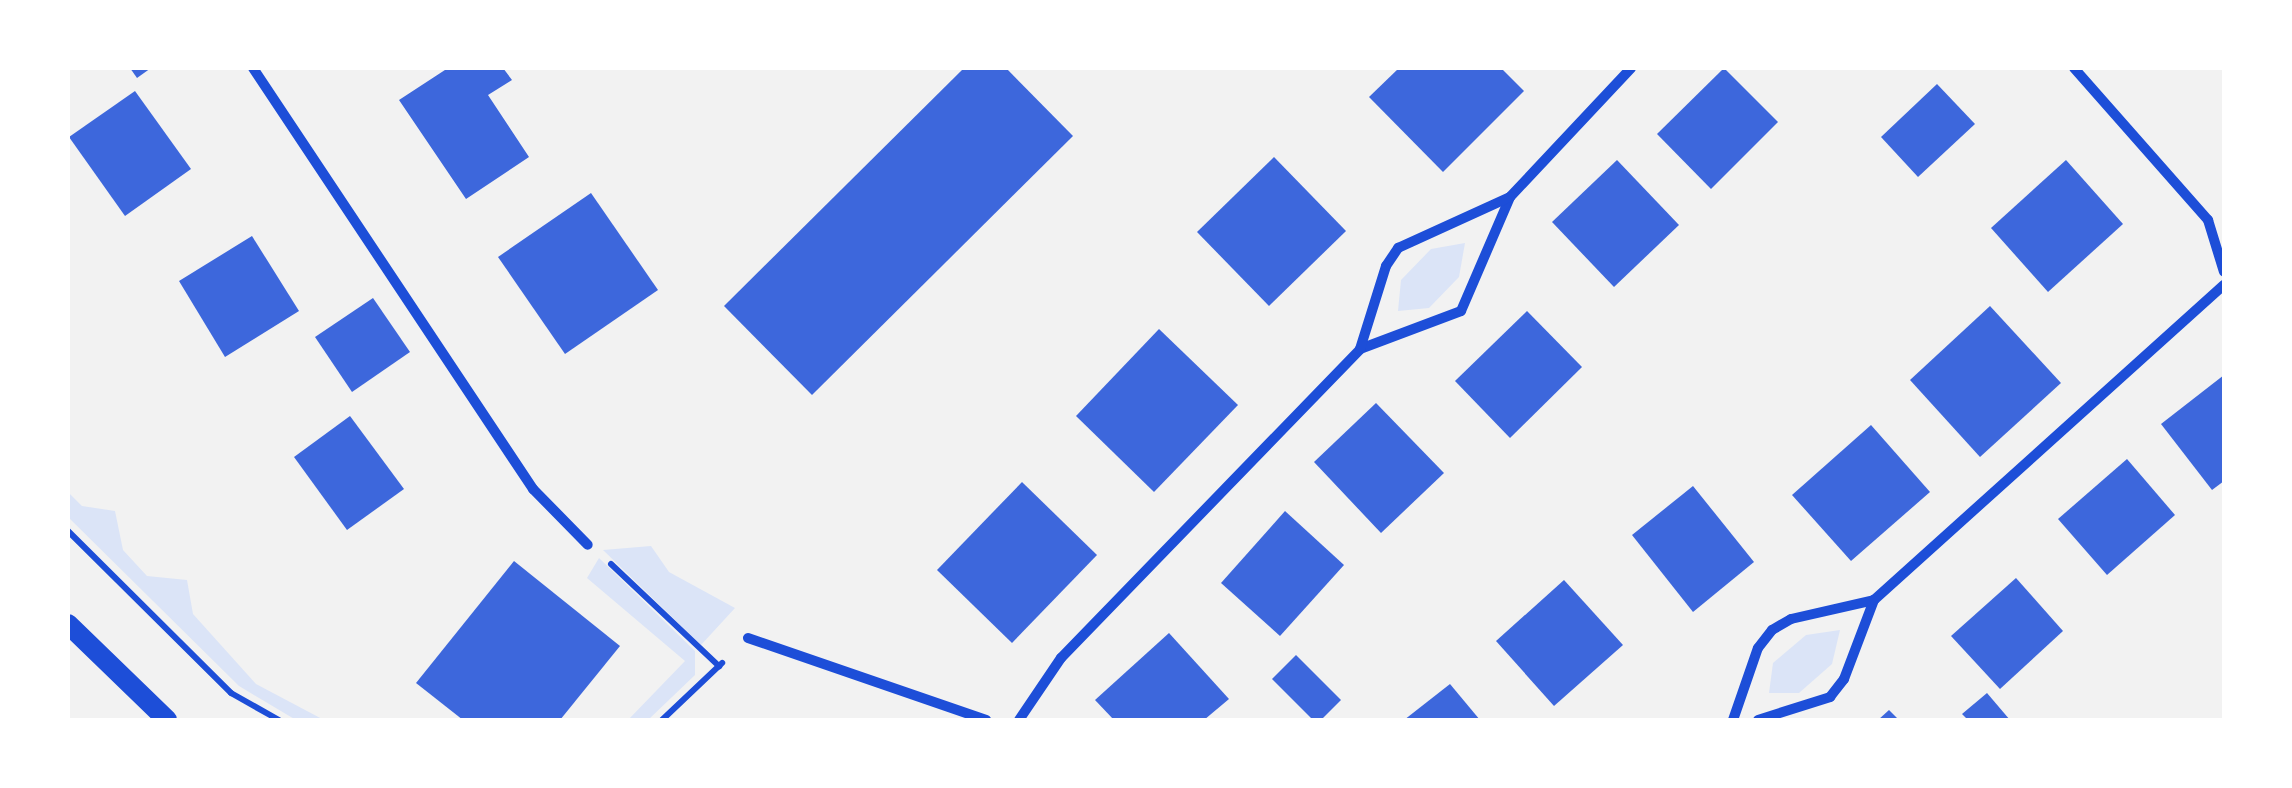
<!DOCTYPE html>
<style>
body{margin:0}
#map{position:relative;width:2292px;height:788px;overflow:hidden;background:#f2f2f2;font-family:"Space Grotesk",sans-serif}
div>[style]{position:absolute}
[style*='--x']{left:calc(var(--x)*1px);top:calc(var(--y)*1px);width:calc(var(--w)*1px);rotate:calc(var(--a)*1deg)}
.green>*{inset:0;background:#dbe4f7}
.building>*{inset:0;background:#3d67dc}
.path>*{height:6px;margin:-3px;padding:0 3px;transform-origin:3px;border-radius:3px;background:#1d4ed8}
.minor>*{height:10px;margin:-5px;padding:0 5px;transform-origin:5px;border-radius:5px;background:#1d4ed8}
.secondary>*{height:20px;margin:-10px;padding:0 10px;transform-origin:10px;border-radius:10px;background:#1d4ed8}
span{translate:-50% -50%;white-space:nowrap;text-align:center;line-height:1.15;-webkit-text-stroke:8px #fff;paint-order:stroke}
.frame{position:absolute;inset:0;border:70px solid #fff;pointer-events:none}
</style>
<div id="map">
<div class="green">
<i style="clip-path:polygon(1465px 243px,1459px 277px,1429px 308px,1398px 311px,1401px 280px,1431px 249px)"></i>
<i style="clip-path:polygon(68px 492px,82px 506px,115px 511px,123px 550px,147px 576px,187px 580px,193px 614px,256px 684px,324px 720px,296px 720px,239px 686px,68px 517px)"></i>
<i style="clip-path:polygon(651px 546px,669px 572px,735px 608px,701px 645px,603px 550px)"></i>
<i style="clip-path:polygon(599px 558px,695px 651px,695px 675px,648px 720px,628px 720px,685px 661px,587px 578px)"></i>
<i style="clip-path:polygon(1840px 630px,1832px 664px,1799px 693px,1769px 693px,1773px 663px,1806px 635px)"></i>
</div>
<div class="building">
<i style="clip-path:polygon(130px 68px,151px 68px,137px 78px)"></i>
<i style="clip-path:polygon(448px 68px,503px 68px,512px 80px,488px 95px,529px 157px,466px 199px,399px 100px)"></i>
<i style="clip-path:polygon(964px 68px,1006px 68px,1073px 136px,812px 395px,724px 306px)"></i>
<i style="clip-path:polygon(1399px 68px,1501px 68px,1524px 91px,1443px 172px,1369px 97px)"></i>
<i style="clip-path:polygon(1724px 68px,1778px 122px,1711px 189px,1657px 134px)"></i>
<i style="clip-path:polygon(1937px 84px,1975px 124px,1918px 177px,1881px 137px)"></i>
<i style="clip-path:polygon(135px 91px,191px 169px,125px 216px,69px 137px)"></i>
<i style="clip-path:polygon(1274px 157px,1346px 231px,1269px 306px,1197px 232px)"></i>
<i style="clip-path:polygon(1617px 160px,1679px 225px,1614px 287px,1552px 222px)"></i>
<i style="clip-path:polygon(2066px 160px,2123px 224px,2048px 292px,1991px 228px)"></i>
<i style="clip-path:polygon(591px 193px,658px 290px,565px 354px,498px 257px)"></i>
<i style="clip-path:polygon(252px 236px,299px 311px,225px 357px,179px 281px)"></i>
<i style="clip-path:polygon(373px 298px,410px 352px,352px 392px,315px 337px)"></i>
<i style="clip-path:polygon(1990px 306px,2061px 383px,1980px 457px,1910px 380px)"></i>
<i style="clip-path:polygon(1527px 311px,1582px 367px,1510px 438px,1455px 381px)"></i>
<i style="clip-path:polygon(1159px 329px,1238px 405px,1154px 492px,1076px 416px)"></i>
<i style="clip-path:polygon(2224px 375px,2224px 481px,2212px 490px,2161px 424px)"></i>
<i style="clip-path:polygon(1376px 403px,1444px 473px,1381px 533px,1314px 462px)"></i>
<i style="clip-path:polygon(350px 416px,404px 489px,347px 530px,294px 457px)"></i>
<i style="clip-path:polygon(1871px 425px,1930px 492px,1851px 561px,1792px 495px)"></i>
<i style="clip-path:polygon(2127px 459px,2175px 515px,2107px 575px,2058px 519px)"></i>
<i style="clip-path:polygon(1022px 482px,1097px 555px,1012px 643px,937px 570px)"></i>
<i style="clip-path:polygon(1693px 486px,1754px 562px,1693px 612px,1632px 535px)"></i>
<i style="clip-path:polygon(1285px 511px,1344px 565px,1280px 636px,1221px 583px)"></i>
<i style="clip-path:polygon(514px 561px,620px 646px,560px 720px,463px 720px,416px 683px)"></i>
<i style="clip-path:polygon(2016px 578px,2063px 631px,2000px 689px,1951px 636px)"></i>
<i style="clip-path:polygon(1564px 580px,1623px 645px,1554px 706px,1496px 641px)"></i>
<i style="clip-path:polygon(1169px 633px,1229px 699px,1204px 720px,1114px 720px,1095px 700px)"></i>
<i style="clip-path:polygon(1296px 655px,1341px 700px,1321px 720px,1313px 720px,1272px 679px)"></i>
<i style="clip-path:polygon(1450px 684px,1480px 720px,1404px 720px)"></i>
<i style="clip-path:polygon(1987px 693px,2010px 720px,1968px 720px,1962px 714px)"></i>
<i style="clip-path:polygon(1889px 710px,1899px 720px,1878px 720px)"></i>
</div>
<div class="path">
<i style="--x:68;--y:531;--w:230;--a:44.8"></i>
<i style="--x:231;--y:693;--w:55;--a:29.4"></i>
<i style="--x:611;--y:564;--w:149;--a:43.4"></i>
<i style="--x:662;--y:720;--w:83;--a:-43.5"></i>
</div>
<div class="minor">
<i style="--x:253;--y:68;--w:506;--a:56.37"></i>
<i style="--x:533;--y:489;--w:78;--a:45.5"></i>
<i style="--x:2074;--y:68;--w:203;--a:48.6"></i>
<i style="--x:2208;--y:220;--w:54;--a:72.9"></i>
<i style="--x:1360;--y:349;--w:108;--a:-20.6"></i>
<i style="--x:1461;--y:311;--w:124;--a:-66.7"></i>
<i style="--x:1510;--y:197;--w:177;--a:-46.8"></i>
<i style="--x:748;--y:638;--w:252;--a:19"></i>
<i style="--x:1019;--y:720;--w:75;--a:-55.9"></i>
<i style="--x:1061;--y:658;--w:430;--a:-45.9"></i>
<i style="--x:1360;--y:349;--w:87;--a:-72.6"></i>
<i style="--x:1386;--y:266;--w:22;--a:-56"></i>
<i style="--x:1398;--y:248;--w:123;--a:-24.5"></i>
<i style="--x:1733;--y:720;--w:76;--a:-70.9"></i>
<i style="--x:1758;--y:648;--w:23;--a:-52"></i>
<i style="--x:1772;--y:630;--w:22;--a:-30"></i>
<i style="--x:1791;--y:619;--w:85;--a:-12.9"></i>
<i style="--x:1758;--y:720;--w:76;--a:-17.7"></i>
<i style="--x:1830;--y:697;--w:23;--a:-52"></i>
<i style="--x:1844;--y:679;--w:85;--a:-69.2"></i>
<i style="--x:1874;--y:600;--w:471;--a:-42"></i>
</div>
<div class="secondary">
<i style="--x:68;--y:624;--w:138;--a:44.1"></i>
</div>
<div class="frame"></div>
</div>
